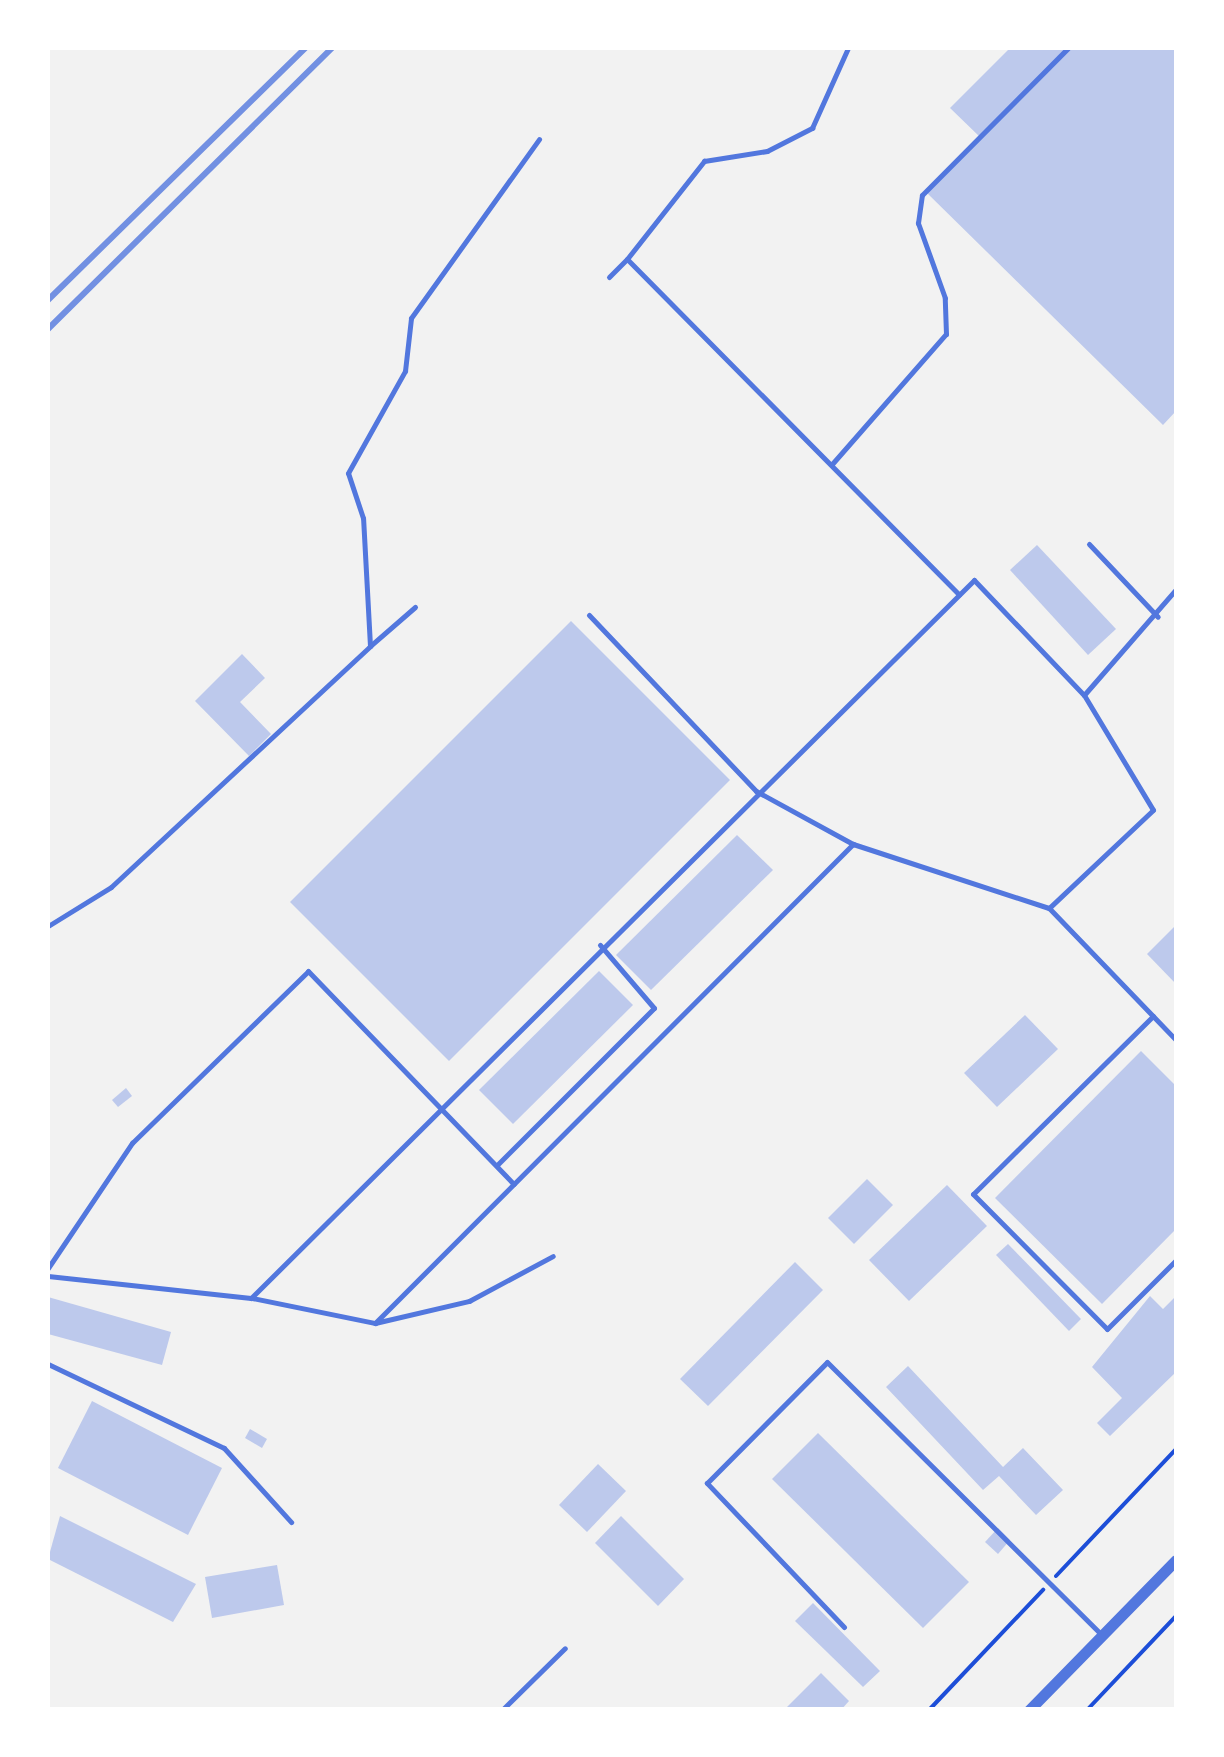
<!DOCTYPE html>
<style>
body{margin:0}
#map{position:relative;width:1224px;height:1757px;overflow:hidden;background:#f2f2f2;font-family:Roboto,sans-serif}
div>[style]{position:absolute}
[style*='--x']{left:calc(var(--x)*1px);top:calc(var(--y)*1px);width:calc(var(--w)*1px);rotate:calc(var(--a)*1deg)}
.building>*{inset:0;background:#bdc9ec}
.path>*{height:4px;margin:-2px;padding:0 2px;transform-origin:2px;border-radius:2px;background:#1d4ed8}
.service>*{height:5px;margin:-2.5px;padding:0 2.5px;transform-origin:2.5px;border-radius:2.5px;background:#5277de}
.tertiary>*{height:11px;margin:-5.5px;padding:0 5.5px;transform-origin:5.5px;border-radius:5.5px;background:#5277de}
.rail>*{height:6px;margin:-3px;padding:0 3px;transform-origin:3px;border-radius:3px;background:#7290e2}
span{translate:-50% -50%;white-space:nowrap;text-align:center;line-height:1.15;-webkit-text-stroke:10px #fff;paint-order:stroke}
.frame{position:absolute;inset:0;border:50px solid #fff;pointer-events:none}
</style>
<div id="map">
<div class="building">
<i style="clip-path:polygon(1010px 48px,1176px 48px,1176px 411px,1163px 425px,927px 193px,981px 138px,950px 108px)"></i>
<i style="clip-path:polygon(1037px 545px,1116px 629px,1088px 655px,1010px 570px)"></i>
<i style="clip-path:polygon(571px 621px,730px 780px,449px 1061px,290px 902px)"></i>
<i style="clip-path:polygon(242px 654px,265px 678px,240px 702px,271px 734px,249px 756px,195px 701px)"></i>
<i style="clip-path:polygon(737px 835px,773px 870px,651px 990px,616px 955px)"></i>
<i style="clip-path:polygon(1176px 925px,1176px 984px,1147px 954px)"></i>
<i style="clip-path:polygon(599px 971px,633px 1005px,513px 1124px,479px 1090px)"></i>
<i style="clip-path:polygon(1025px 1015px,1058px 1049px,997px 1107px,964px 1073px)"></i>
<i style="clip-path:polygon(1141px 1051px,1176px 1086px,1176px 1229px,1102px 1304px,995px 1198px)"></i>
<i style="clip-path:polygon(126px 1088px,132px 1096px,118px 1107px,112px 1100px)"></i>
<i style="clip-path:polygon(867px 1179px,893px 1205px,854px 1244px,828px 1218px)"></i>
<i style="clip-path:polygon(947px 1185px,987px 1226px,909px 1301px,869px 1260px)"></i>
<i style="clip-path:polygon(1008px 1244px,1081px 1319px,1069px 1331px,996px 1255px)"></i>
<i style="clip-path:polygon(795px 1262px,823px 1290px,708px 1406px,680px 1379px)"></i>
<i style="clip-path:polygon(1150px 1296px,1163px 1309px,1176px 1296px,1176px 1372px,1110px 1436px,1097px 1423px,1122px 1398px,1092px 1367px)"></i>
<i style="clip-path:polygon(48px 1297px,171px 1332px,162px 1365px,48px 1334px)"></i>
<i style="clip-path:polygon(908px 1366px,1003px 1467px,1023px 1448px,1063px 1490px,1036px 1515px,999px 1476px,983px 1490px,886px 1387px)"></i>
<i style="clip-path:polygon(92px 1401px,222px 1468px,188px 1535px,58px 1468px)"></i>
<i style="clip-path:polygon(250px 1429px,267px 1439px,262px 1448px,245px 1438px)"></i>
<i style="clip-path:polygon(818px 1433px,969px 1582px,923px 1628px,772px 1479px)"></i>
<i style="clip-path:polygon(598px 1464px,626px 1491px,587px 1532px,559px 1505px)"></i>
<i style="clip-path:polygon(60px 1516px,196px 1584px,173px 1622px,48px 1559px)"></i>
<i style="clip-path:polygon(621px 1516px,684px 1579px,658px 1606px,595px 1543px)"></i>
<i style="clip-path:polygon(998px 1528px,1010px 1540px,998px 1554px,985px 1542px)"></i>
<i style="clip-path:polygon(277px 1565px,284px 1605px,212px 1618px,205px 1577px)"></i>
<i style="clip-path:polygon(813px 1603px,880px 1671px,863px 1687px,795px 1621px)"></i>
<i style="clip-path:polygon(821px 1673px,849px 1701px,841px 1710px,784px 1710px)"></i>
</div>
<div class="path">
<i style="--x:1056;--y:1576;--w:175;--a:-46.6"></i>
<i style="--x:929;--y:1710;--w:166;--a:-46.5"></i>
<i style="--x:1087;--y:1710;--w:129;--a:-46.6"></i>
</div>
<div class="service">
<i style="--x:627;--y:259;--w:125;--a:-51.8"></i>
<i style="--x:704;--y:161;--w:64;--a:-9"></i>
<i style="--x:767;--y:151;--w:51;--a:-27.1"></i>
<i style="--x:812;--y:128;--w:88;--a:-65.8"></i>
<i style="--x:609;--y:277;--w:25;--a:-45"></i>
<i style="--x:627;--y:259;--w:472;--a:45.3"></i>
<i style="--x:832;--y:464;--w:173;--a:-48.8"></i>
<i style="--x:946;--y:334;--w:36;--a:-92"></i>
<i style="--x:945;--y:298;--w:80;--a:-109.8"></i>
<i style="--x:918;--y:223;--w:28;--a:-82"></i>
<i style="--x:922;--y:195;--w:207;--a:-45.2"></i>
<i style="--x:1089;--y:544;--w:100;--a:46.6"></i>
<i style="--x:415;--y:607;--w:60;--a:139.1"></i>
<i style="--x:370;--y:646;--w:128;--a:-93.1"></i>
<i style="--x:363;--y:518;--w:47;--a:-108.4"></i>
<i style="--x:348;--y:473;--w:117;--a:-60.8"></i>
<i style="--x:405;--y:371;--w:53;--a:-83.5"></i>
<i style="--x:411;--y:318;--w:220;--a:-54.4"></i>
<i style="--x:589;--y:615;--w:243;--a:46.5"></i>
<i style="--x:756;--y:791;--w:111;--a:28.7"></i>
<i style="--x:853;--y:844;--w:206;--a:18.1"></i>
<i style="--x:1084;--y:695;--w:140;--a:-49"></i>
<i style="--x:48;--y:926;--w:74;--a:-31.8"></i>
<i style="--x:111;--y:887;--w:354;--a:-42.9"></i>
<i style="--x:1153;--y:1016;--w:253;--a:135.3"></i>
<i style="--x:973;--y:1194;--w:190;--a:45.2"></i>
<i style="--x:1107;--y:1329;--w:98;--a:-45"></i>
<i style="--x:497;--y:1165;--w:222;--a:-45"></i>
<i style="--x:654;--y:1008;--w:83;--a:-130.6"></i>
<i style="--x:48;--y:1268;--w:151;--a:-56.1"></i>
<i style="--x:132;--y:1143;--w:246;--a:-44.3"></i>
<i style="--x:308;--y:971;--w:296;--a:46"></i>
<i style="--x:48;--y:1276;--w:204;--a:6.2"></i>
<i style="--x:251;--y:1298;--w:1019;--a:-44.8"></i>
<i style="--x:974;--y:580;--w:159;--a:46.3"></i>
<i style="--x:1084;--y:695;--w:134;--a:59"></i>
<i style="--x:1153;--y:810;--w:143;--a:136.7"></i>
<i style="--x:1049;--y:908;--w:183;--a:46.1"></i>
<i style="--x:252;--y:1298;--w:126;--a:11.5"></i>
<i style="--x:375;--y:1323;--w:97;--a:-13.2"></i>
<i style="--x:469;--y:1301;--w:95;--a:-28.2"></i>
<i style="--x:375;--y:1323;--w:677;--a:-45.06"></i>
<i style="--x:48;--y:1364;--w:195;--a:25.5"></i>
<i style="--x:224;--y:1448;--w:100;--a:47.8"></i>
<i style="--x:844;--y:1627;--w:199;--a:-133.6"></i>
<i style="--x:707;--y:1483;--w:170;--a:-45.2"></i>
<i style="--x:827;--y:1362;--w:387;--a:44.8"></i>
<i style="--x:502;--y:1710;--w:88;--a:-44.5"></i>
</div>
<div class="tertiary">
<i style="--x:1029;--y:1710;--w:210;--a:-45.6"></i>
</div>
<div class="rail">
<i style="--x:48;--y:300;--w:360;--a:-44.4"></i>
<i style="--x:48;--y:329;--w:400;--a:-44.7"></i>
</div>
<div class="frame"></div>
</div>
